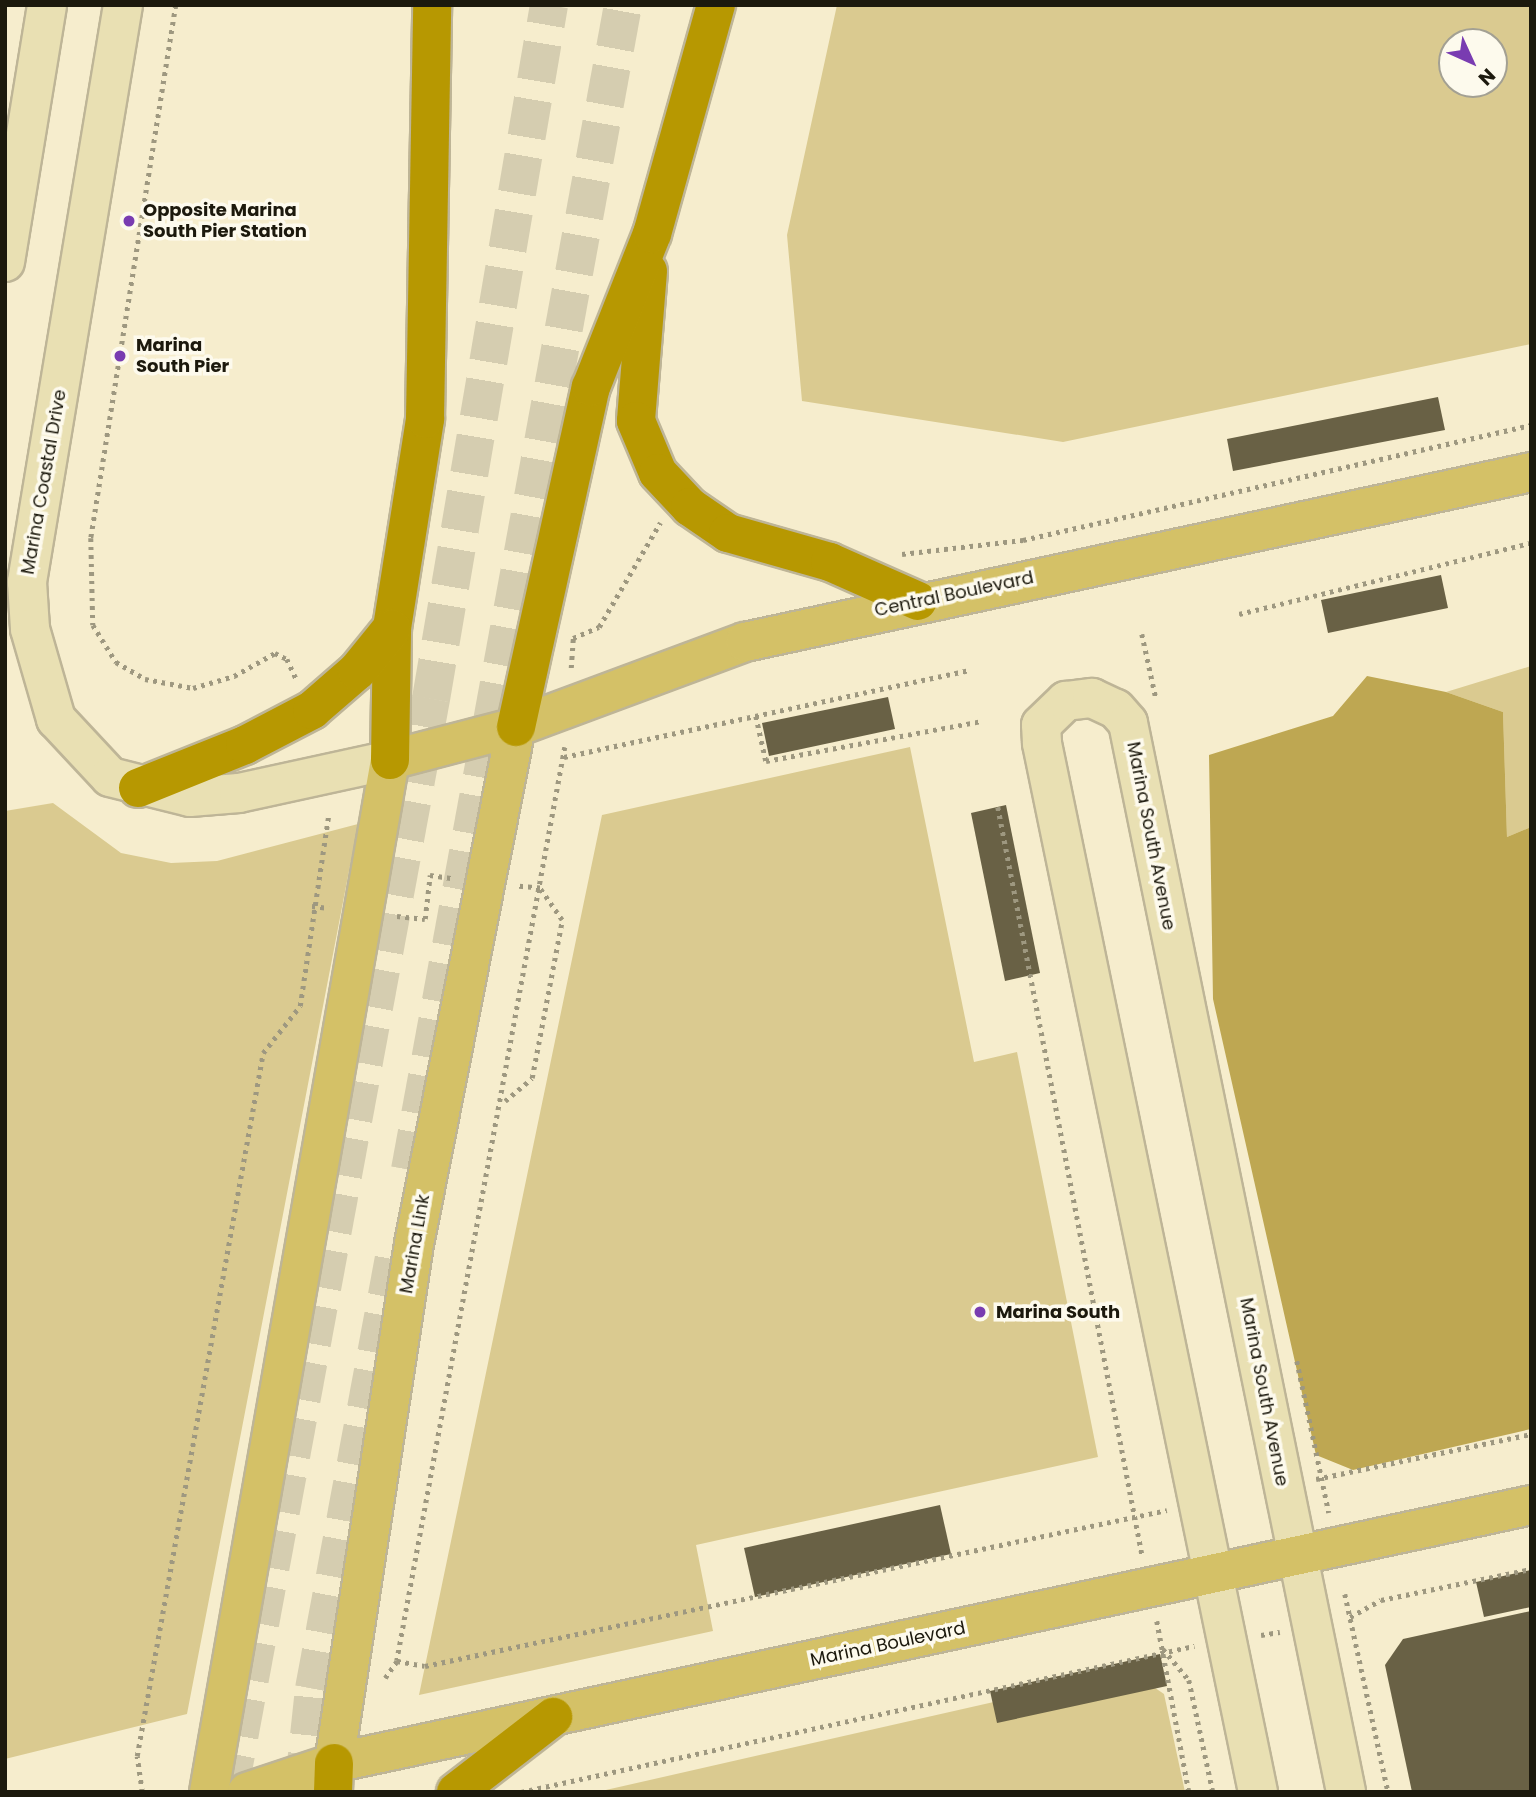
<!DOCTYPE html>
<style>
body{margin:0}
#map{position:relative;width:1536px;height:1797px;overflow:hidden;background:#f6edcd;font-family:Poppins,sans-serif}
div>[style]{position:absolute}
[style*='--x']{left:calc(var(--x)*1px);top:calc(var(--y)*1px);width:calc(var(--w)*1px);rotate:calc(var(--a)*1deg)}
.green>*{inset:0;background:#daca90}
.forest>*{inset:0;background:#bea752}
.building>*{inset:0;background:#696145}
.highway-tunnel>*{height:38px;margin-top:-19px;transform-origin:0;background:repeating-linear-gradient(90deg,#d5cdb0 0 38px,transparent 0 57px)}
.path>*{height:4.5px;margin-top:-2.25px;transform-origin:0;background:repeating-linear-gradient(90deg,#9e9880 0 3.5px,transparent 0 8.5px)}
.roads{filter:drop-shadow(2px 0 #beb597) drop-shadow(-2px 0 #beb597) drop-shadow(0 2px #beb597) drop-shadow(0 -2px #beb597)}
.secondary>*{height:38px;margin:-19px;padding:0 19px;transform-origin:19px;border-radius:19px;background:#e9e0b3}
.primary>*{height:38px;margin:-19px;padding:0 19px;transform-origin:19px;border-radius:19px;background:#d4c167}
.highway>*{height:38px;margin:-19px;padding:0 19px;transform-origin:19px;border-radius:19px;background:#b79801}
.dots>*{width:19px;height:19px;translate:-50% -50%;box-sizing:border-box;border:4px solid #fdfaed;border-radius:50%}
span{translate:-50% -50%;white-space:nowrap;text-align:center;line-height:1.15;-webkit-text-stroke:7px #fdfaed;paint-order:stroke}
.poi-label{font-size:18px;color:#1c190d;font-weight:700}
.left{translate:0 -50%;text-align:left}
.street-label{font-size:18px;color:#1c190d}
.frame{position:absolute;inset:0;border:7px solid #1c190d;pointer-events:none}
.north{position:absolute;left:1438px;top:28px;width:70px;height:70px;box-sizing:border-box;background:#fdfaed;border:2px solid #a3a093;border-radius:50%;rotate:135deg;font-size:19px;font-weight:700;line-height:28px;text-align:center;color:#1c190d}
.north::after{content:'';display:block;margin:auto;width:24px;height:32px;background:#793cb1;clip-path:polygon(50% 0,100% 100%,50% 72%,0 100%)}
</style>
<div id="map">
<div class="green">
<i style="clip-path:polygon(evenodd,837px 5px,1531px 5px,1531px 344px,1063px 442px,802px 401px,787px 235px,837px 5px,1494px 42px,1494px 84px,1452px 84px,1452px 42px,1494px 42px)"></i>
<i style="clip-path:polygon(1531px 666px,1531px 827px,1507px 837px,1503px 712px,1446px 692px)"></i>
<i style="clip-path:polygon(910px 747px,974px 1062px,1017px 1052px,1098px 1457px,696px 1545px,713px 1631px,419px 1695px,602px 815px)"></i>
<i style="clip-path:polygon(53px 803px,121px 853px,171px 863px,217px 861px,358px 824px,187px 1714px,5px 1759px,5px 811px)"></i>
<i style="clip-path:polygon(1130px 1671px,1164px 1694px,1185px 1792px,597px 1792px)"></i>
</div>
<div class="forest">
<i style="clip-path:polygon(1367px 676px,1446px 692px,1503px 712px,1507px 837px,1531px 827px,1531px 1429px,1353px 1470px,1316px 1455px,1213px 999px,1209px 755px,1333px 716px)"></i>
</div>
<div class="building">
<i style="clip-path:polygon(1438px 397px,1445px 430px,1233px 471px,1227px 439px)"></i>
<i style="clip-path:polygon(1441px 575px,1448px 608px,1328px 633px,1321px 600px)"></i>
<i style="clip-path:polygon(888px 697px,895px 729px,769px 756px,762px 723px)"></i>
<i style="clip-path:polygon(1006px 805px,1040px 973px,1005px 981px,971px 813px)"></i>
<i style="clip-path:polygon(940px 1505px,951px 1554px,755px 1597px,744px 1548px)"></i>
<i style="clip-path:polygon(1531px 1570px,1531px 1607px,1484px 1617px,1476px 1582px)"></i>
<i style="clip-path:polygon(1531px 1611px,1531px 1792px,1412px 1792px,1385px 1665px,1403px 1639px)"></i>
<i style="clip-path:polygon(1160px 1654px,1167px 1686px,997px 1723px,990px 1691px)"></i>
</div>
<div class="highway-tunnel">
<i style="--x:410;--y:1170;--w:1184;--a:-79.64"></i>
<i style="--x:229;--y:1792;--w:1112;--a:-79.53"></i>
<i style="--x:431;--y:699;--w:704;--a:-80.35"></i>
<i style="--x:303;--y:1792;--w:104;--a:-83.9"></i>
<i style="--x:314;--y:1689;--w:450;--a:-79.5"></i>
</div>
<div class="path">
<i style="--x:176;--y:5;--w:540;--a:99.06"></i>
<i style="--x:91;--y:538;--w:87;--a:88.7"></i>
<i style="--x:93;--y:625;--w:44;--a:58.1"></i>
<i style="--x:116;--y:662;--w:34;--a:30"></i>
<i style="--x:145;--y:679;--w:49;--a:10.6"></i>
<i style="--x:193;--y:688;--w:43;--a:-16.3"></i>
<i style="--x:234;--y:676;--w:47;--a:-29.3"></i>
<i style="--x:275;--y:653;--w:13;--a:27"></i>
<i style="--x:287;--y:659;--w:21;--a:65"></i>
<i style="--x:902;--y:554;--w:122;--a:-6.6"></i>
<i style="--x:1023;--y:540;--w:521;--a:-12.76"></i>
<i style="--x:1239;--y:614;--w:301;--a:-13.7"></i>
<i style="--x:1142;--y:634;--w:66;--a:77.7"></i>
<i style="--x:571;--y:668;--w:30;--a:-86"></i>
<i style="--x:573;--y:638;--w:28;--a:-23"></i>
<i style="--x:599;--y:627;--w:121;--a:-59.6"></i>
<i style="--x:756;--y:716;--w:46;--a:77.5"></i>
<i style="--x:766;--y:761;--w:219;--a:-10.5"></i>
<i style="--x:565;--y:747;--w:929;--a:100.42"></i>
<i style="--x:397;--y:1661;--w:28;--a:10"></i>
<i style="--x:425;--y:1666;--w:758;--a:-11.87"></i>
<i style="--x:564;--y:757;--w:415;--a:-12.1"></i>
<i style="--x:998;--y:807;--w:761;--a:79.09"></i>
<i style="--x:312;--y:906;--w:17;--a:7"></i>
<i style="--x:397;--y:916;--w:28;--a:6"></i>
<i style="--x:425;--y:919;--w:44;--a:-83.5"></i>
<i style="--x:430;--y:875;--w:21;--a:8"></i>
<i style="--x:505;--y:1101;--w:35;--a:-40"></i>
<i style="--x:532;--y:1078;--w:161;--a:-79.2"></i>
<i style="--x:562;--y:920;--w:39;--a:-125"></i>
<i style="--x:540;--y:888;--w:21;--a:-175"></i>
<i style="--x:1297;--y:1361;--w:155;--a:78.1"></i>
<i style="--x:1316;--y:1479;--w:220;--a:-11.8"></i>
<i style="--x:1345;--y:1594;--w:203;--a:77.7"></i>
<i style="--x:1350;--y:1617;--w:35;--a:-29"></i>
<i style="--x:1381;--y:1600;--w:153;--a:-11.7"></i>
<i style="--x:1157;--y:1621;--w:174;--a:79.4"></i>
<i style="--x:1261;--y:1635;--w:19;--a:-9"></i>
<i style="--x:1163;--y:1649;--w:40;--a:50"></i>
<i style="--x:1189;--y:1680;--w:115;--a:77.9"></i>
<i style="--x:385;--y:1678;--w:21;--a:-55"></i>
<i style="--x:142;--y:1792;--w:36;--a:-98"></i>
<i style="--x:137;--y:1756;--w:714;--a:-79.84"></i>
<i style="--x:263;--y:1053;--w:60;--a:-51.8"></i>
<i style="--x:300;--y:1006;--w:195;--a:-81.5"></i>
<i style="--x:521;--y:1792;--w:689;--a:-12.24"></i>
</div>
<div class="roads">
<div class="secondary">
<i style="--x:123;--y:5;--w:585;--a:99.45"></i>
<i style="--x:27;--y:582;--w:47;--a:86.3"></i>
<i style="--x:30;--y:629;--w:94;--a:73.9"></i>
<i style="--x:56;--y:719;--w:79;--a:47"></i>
<i style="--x:110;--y:777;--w:82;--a:14"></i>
<i style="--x:190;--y:797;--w:49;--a:-4.7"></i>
<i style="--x:239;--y:793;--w:155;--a:-12.3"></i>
<i style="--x:5;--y:262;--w:260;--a:-80.7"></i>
<i style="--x:1258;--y:1792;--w:1071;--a:-101.64"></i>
<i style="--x:1042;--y:743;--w:18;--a:-93"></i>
<i style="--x:1041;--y:725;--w:35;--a:-44"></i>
<i style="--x:1066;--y:701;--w:26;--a:-7"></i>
<i style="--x:1092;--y:698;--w:26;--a:25"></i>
<i style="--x:1116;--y:709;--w:18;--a:49"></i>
<i style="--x:1128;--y:723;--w:1091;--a:78.47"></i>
</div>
<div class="primary">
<i style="--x:334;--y:1763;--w:525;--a:-81.24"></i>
<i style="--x:414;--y:1244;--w:527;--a:-78.84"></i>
<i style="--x:209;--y:1792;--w:1048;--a:-80.05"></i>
<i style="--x:390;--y:760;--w:130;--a:-14.7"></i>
<i style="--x:516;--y:727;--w:244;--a:-20.4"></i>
<i style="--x:745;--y:642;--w:804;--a:-12.2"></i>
<i style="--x:247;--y:1792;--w:92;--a:-18.4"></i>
<i style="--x:334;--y:1763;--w:1224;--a:-12.16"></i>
</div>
<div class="highway">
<i style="--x:648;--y:271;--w:150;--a:94.6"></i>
<i style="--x:636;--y:421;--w:56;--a:67.1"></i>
<i style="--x:658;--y:473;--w:47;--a:46.7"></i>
<i style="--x:690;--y:507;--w:46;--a:34.4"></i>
<i style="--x:728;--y:533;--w:106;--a:15.9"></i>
<i style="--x:830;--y:562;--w:96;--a:23.9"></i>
<i style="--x:516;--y:727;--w:348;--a:-77.6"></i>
<i style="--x:591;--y:387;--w:165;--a:-68.3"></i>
<i style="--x:652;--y:234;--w:238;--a:-74.4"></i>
<i style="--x:390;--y:760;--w:132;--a:-89.1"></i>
<i style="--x:392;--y:628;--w:212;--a:-81"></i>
<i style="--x:425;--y:419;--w:414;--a:-89"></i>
<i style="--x:138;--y:788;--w:115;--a:-21.9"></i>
<i style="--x:245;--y:745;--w:76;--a:-27.6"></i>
<i style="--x:312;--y:710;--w:60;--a:-40.9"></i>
<i style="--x:357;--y:671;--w:55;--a:-50.9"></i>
<i style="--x:333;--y:1792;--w:29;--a:-88"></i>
<i style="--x:456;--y:1792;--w:123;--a:-37.7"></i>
</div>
</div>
<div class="dots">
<i style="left:129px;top:221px;background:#793cb1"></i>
<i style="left:120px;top:356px;background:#793cb1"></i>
<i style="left:980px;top:1312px;background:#793cb1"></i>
</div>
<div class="poi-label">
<span class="left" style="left:143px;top:221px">Opposite Marina<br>South Pier Station</span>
<span class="left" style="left:136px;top:356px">Marina<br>South Pier</span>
<span class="left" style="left:996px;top:1312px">Marina South</span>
</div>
<div class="street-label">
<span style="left:44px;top:482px;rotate:-80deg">Marina Coastal Drive</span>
<span style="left:954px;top:594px;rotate:-12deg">Central Boulevard</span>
<span style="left:1151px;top:836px;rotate:79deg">Marina South Avenue</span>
<span style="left:415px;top:1244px;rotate:-80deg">Marina Link</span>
<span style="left:1264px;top:1392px;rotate:79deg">Marina South Avenue</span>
<span style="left:888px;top:1644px;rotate:-12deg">Marina Boulevard</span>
</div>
<div class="frame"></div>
<div class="north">N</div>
</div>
